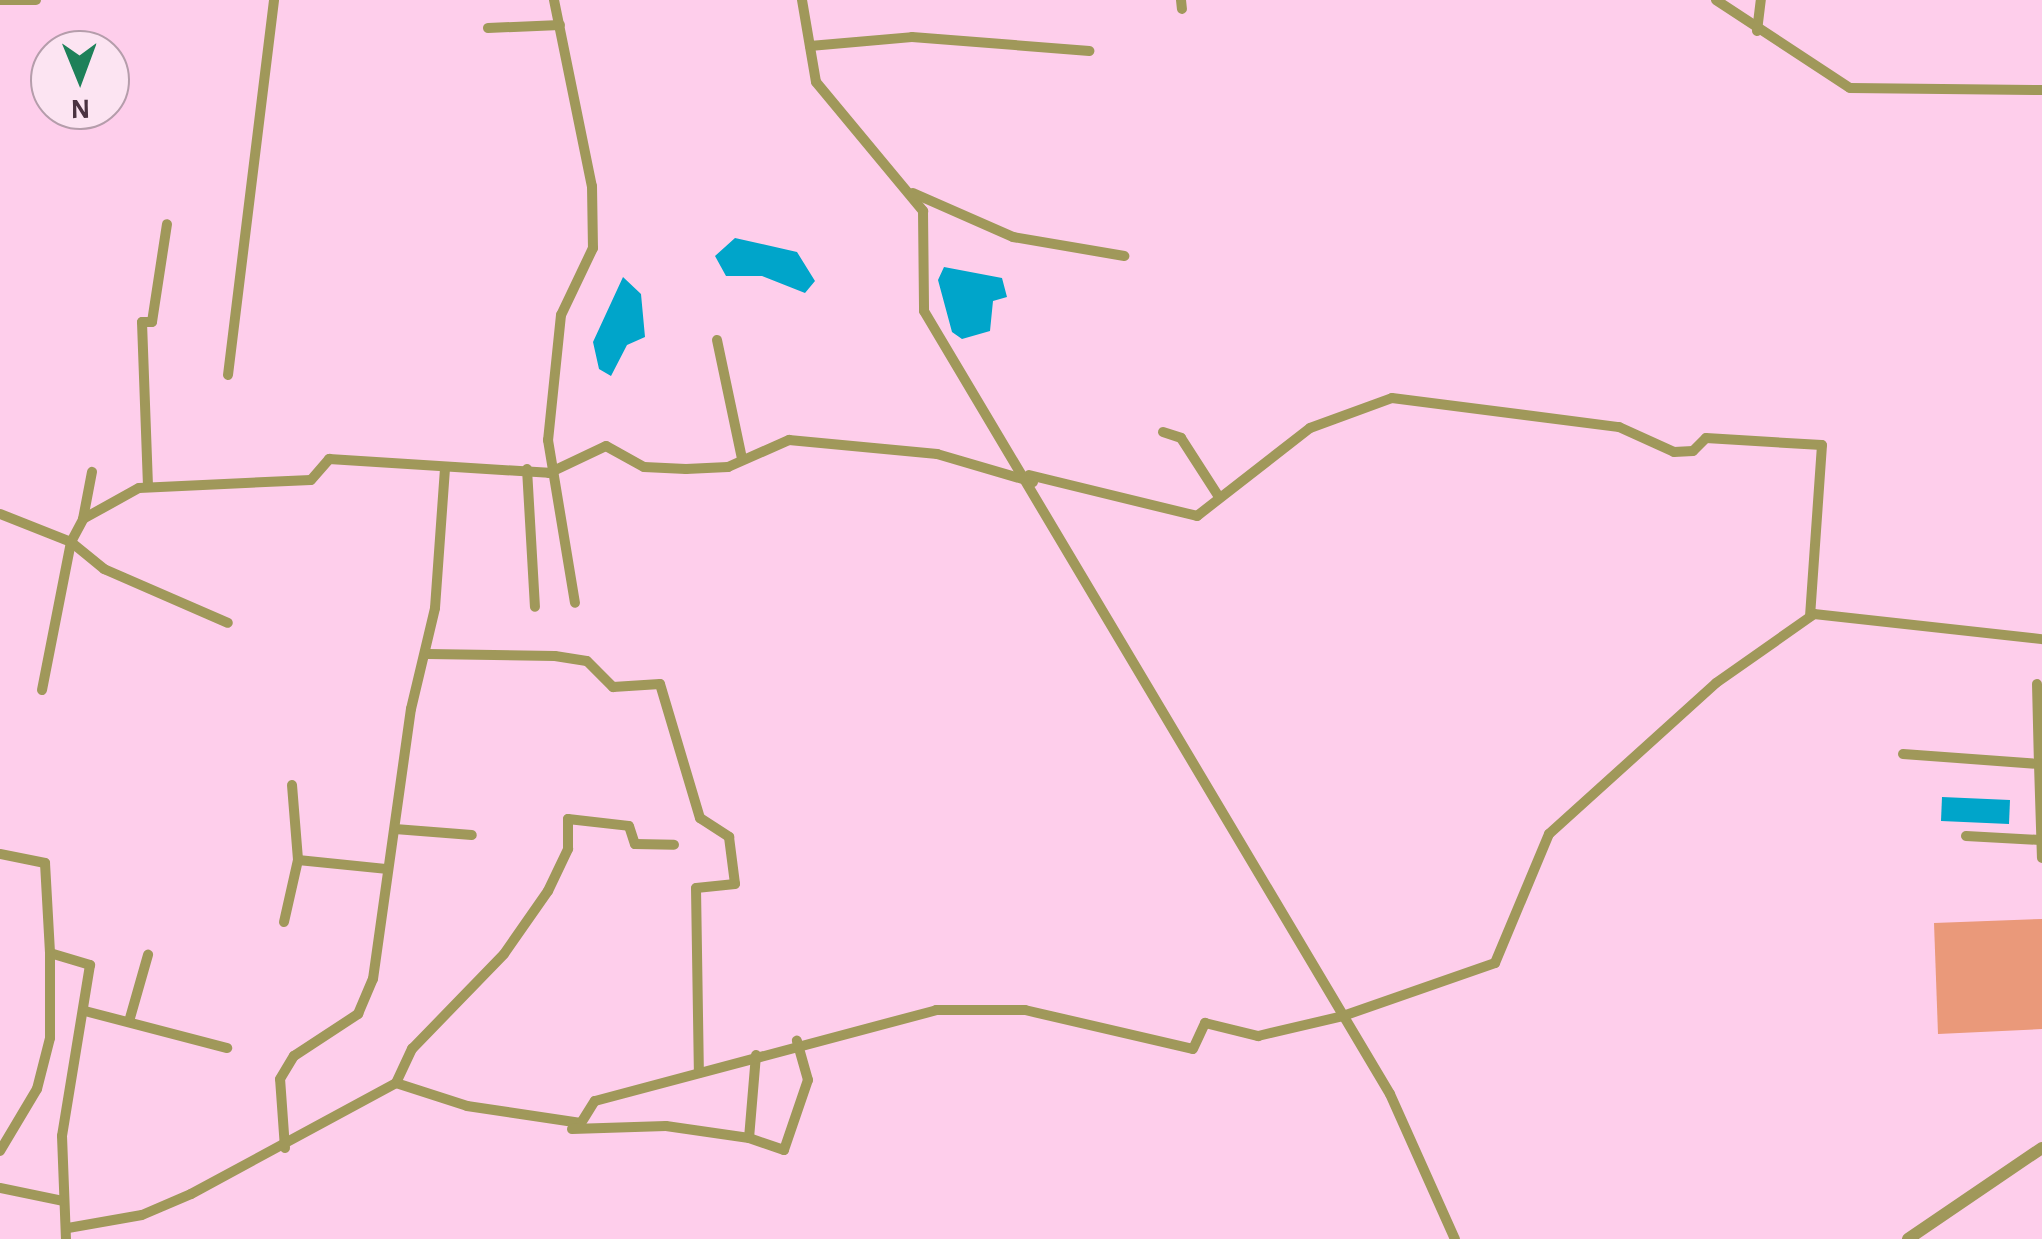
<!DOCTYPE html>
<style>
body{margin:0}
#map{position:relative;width:2042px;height:1239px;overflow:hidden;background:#feceeb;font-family:"Alegreya Sans",sans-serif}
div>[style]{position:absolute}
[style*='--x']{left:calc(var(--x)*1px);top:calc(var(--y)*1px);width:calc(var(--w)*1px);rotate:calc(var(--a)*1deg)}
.green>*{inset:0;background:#ea997a}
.water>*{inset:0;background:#00a5ca}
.minor>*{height:10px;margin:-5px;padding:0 5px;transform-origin:5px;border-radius:5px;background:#a0985a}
.tertiary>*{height:12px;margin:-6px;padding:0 6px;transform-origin:6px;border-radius:6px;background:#a0985a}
span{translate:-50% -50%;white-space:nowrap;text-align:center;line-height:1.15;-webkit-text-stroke:8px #fce4f2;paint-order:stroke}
.north{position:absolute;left:30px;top:30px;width:100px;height:100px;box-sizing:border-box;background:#fce4f2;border:2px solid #b59dab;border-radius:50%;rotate:179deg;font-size:28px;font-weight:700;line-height:40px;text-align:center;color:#4a3241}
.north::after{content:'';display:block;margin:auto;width:35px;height:45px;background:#1e8059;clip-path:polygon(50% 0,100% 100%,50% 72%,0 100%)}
</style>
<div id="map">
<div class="green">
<i style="clip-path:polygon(2042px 919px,2042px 1029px,1938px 1034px,1934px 923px)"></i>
</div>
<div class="water">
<i style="clip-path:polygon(735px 238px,797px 252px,815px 281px,805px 293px,762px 276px,726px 276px,715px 256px)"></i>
<i style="clip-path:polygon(944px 267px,1002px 278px,1007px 297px,993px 301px,990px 331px,962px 339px,952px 332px,938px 280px)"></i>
<i style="clip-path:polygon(623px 277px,641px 294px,645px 337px,627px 345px,611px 376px,599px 369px,593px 342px)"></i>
<i style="clip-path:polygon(1942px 797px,2010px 800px,2009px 824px,1941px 821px)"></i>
</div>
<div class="minor">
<i style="--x:0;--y:0;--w:36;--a:0"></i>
<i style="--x:554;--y:0;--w:190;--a:78.5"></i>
<i style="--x:592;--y:186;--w:62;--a:89.1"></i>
<i style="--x:593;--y:248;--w:74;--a:115.5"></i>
<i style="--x:561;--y:315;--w:126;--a:95.9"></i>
<i style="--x:548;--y:440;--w:165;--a:80.6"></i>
<i style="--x:802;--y:0;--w:83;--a:80.3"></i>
<i style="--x:816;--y:82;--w:168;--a:50.3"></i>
<i style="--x:923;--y:211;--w:100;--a:89.4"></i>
<i style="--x:924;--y:311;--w:911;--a:59.24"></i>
<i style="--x:1390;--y:1094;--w:159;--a:65.9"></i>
<i style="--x:1181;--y:0;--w:9;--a:84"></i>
<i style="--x:1716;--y:0;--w:160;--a:33.3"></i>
<i style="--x:1850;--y:88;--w:192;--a:0.6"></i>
<i style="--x:488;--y:28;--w:72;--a:-2.4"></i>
<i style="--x:1757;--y:31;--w:31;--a:-83"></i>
<i style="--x:810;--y:46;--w:102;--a:-5"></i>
<i style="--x:912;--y:37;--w:178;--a:4.5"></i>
<i style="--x:913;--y:193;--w:109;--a:23.7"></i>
<i style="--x:1013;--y:237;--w:113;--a:9.7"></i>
<i style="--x:717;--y:340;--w:122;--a:78.1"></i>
<i style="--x:228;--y:375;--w:378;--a:-83"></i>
<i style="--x:1163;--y:432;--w:19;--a:18"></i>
<i style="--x:1181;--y:438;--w:70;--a:57.2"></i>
<i style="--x:527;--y:469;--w:138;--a:86.7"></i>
<i style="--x:1029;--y:475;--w:173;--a:13.7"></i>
<i style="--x:1197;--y:516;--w:143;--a:-37.9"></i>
<i style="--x:1310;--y:428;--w:87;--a:-20.1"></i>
<i style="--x:1392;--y:398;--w:229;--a:7.3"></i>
<i style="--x:1619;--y:427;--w:60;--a:24.4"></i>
<i style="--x:1674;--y:452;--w:19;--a:-3"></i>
<i style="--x:1693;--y:451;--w:18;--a:-45"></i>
<i style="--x:1706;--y:438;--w:116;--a:3.5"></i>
<i style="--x:1822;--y:445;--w:172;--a:94"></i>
<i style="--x:148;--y:486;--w:164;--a:-92.1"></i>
<i style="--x:142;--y:322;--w:10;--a:0"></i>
<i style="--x:152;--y:322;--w:99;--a:-81.3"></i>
<i style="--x:0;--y:514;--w:76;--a:21.5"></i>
<i style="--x:71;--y:542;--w:26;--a:-62"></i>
<i style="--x:83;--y:519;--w:64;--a:-29"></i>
<i style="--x:139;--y:488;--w:172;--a:-2.7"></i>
<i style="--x:311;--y:480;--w:28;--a:-49"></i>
<i style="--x:329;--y:459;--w:220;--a:3.6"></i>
<i style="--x:549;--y:473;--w:63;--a:-25.3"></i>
<i style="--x:606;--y:446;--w:43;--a:28.9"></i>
<i style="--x:644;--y:467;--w:42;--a:2.7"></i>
<i style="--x:686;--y:469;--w:42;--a:-2.7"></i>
<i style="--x:728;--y:467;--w:67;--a:-23.9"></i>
<i style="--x:789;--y:440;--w:149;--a:5.4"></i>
<i style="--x:937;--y:454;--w:100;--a:16.3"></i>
<i style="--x:83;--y:519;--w:48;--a:-79.2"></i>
<i style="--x:428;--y:654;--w:127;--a:0.9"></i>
<i style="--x:555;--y:656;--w:32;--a:9"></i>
<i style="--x:587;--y:661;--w:37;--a:45"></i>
<i style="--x:613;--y:687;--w:47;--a:-3.7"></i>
<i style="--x:660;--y:684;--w:140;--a:73.4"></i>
<i style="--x:700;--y:818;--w:35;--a:33"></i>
<i style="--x:729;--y:837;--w:47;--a:82.7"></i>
<i style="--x:735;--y:884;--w:39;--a:174"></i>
<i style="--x:696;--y:888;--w:185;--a:89.1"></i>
<i style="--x:2037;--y:684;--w:80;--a:88.6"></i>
<i style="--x:42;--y:690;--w:151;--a:-78.9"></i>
<i style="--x:71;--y:542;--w:43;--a:39.3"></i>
<i style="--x:104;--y:569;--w:135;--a:23.5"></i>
<i style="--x:1903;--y:754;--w:136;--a:4.2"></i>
<i style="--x:2039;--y:764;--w:94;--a:88.2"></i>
<i style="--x:292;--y:785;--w:75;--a:85.4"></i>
<i style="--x:298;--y:860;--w:88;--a:5.8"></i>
<i style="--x:395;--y:829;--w:77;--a:4.5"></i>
<i style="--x:1966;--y:836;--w:75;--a:3.1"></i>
<i style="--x:0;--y:854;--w:46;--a:11.3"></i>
<i style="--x:45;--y:863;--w:90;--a:86.8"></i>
<i style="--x:50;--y:953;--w:42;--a:16.7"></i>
<i style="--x:90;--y:965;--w:173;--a:99.3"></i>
<i style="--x:62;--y:1136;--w:103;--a:87.8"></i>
<i style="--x:284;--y:922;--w:64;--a:-77.3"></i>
<i style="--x:85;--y:1011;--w:147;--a:14.6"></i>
<i style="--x:130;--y:1018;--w:66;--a:-74.1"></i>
<i style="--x:756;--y:1055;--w:83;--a:94.8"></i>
<i style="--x:749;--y:1138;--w:37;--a:19"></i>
<i style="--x:784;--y:1150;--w:74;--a:-71.1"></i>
<i style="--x:808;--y:1080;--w:41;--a:-105.8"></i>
<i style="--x:396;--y:1083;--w:75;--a:17.9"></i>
<i style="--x:467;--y:1106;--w:115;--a:8.5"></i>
<i style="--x:581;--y:1123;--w:26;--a:-58"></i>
<i style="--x:595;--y:1101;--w:353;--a:-14.9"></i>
<i style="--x:936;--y:1010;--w:89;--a:0"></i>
<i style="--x:1025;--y:1010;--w:172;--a:13.1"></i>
<i style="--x:1193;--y:1049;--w:29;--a:-65"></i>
<i style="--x:1205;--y:1023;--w:55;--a:13.8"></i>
<i style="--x:1258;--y:1036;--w:87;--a:-13.2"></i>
<i style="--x:1343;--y:1016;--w:161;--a:-19.2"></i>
<i style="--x:1495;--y:963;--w:140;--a:-67.3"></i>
<i style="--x:1549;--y:834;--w:225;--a:-42.1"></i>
<i style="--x:1716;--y:683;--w:120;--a:-35.1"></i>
<i style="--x:1814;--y:614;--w:229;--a:6.3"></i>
<i style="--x:572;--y:1129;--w:94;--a:-1.8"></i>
<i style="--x:666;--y:1126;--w:84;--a:8.2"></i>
<i style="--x:285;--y:1148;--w:69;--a:-94.1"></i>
<i style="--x:280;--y:1079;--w:27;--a:-59"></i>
<i style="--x:294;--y:1056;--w:77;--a:-33.3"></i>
<i style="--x:358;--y:1014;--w:38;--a:-67"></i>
<i style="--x:373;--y:979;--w:273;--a:-82"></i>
<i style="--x:411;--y:709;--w:104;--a:-76.6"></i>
<i style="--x:435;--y:608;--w:139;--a:-85.9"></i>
<i style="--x:0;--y:1151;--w:72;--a:-59.2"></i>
<i style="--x:37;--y:1089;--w:53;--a:-75.7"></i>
<i style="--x:50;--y:1038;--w:85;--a:-90"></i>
<i style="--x:0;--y:1188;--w:64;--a:11.7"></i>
<i style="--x:68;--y:1228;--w:75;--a:-10"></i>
<i style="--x:142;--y:1215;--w:53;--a:-23.2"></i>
<i style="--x:191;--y:1194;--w:233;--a:-28.4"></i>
<i style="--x:396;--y:1083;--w:38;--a:-65"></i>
<i style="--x:412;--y:1049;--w:132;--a:-45.9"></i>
<i style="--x:504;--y:954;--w:77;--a:-55.1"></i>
<i style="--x:548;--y:891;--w:47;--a:-64.5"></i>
<i style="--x:568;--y:849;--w:30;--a:-90"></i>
<i style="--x:568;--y:819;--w:61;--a:6.5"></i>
<i style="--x:629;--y:826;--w:19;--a:72"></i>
<i style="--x:635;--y:844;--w:39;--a:1"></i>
</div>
<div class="tertiary">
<i style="--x:1908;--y:1239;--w:162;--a:-34.2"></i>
</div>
<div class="north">N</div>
</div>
